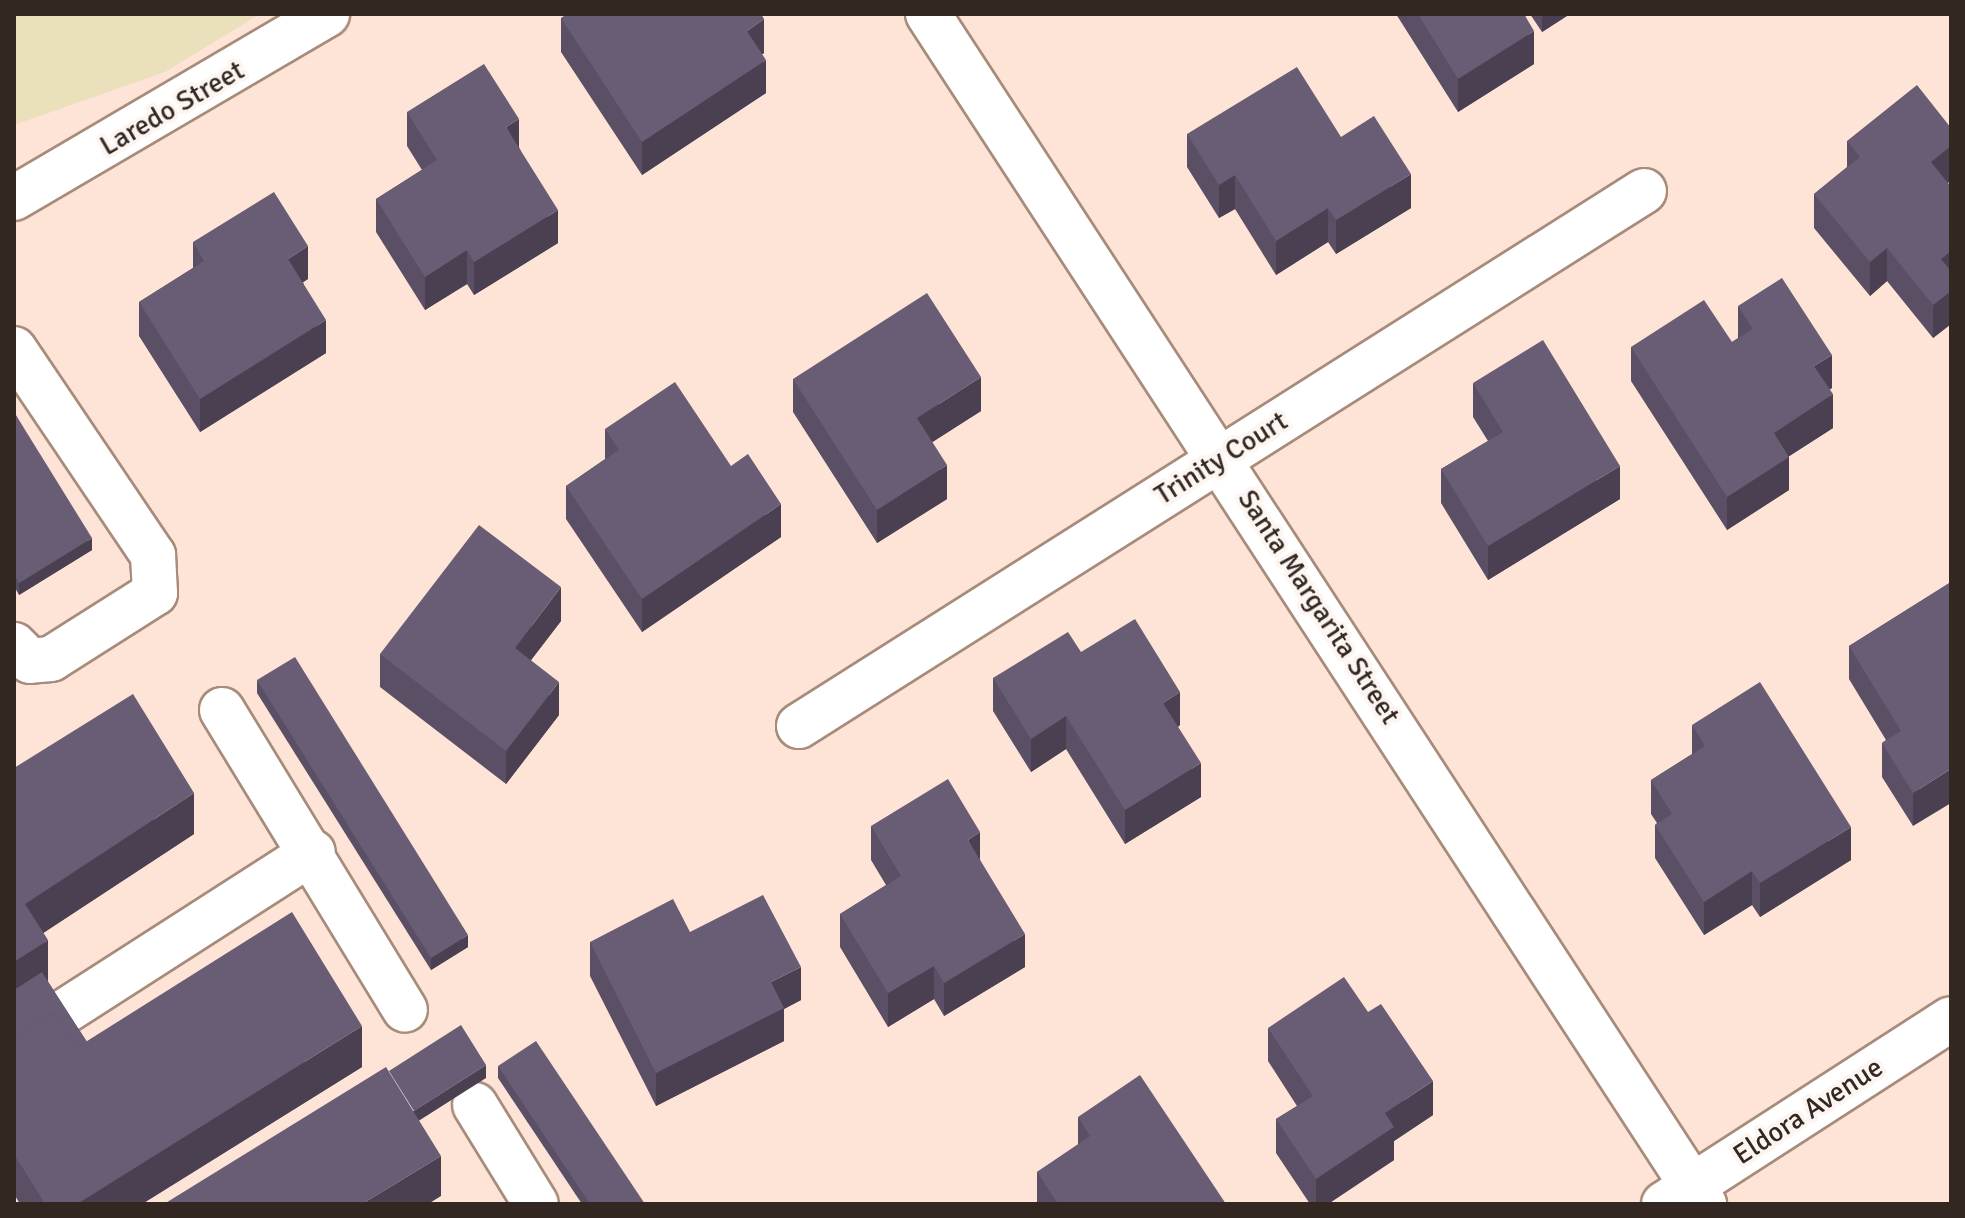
<!DOCTYPE html>
<style>
body{margin:0}
#map{position:relative;width:1965px;height:1218px;overflow:hidden;background:#fde4d6;font-family:Signika,sans-serif}
div>[style]{position:absolute}
[style*='--x']{left:calc(var(--x)*1px);top:calc(var(--y)*1px);width:calc(var(--w)*1px);rotate:calc(var(--a)*1deg)}
.sand>*{inset:0;background:#eae0bb}
.roads{filter:drop-shadow(2px 0 #a78b7b) drop-shadow(-2px 0 #a78b7b) drop-shadow(0 2px #a78b7b) drop-shadow(0 -2px #a78b7b)}
.minor>*{height:44px;margin:-22px;padding:0 22px;transform-origin:22px;border-radius:22px;background:#fff}
.wall>*{inset:0;background:#5a4f65}
.shaded-wall>*{inset:0;background:#4a4052}
.building>*{inset:0;background:#695c75}
span{translate:-50% -50%;white-space:nowrap;text-align:center;line-height:1.15;-webkit-text-stroke:8px #fcf5f2;paint-order:stroke}
.street-label{font-size:28px;color:#332821}
.frame{position:absolute;inset:0;border:16px solid #332821;pointer-events:none}
</style>
<div id="map">
<div class="sand">
<i style="clip-path:polygon(14px 14px,260px 14px,165px 72px,14px 125px)"></i>
</div>
<div class="roads">
<div class="minor">
<i style="--x:928;--y:14;--w:1421;--a:56.89"></i>
<i style="--x:14;--y:198;--w:363;--a:-30.4"></i>
<i style="--x:14;--y:349;--w:249;--a:56"></i>
<i style="--x:153;--y:555;--w:38;--a:87"></i>
<i style="--x:155;--y:593;--w:123;--a:147.6"></i>
<i style="--x:51;--y:659;--w:21;--a:175"></i>
<i style="--x:30;--y:661;--w:23;--a:-135"></i>
<i style="--x:222;--y:710;--w:351;--a:58.6"></i>
<i style="--x:799;--y:726;--w:1000;--a:-32.34"></i>
<i style="--x:14;--y:1044;--w:355;--a:-32.7"></i>
<i style="--x:475;--y:1105;--w:116;--a:58.4"></i>
<i style="--x:1664;--y:1204;--w:341;--a:-32.8"></i>
</div>
</div>
<div class="wall">
<i style="clip-path:polygon(1396px 14px,1526px 14px,1525px 15px,1534px 64px,1458px 112px)"></i>
<i style="clip-path:polygon(1530px 14px,1570px 14px,1542px 32px)"></i>
<i style="clip-path:polygon(561px 18px,764px 53px,762px 54px,766px 93px,642px 175px,561px 52px)"></i>
<i style="clip-path:polygon(407px 112px,519px 147px,558px 243px,474px 295px,467px 284px,425px 310px,376px 232px,376px 199px,422px 170px,407px 146px)"></i>
<i style="clip-path:polygon(1951px 128px,1951px 180px,1948px 183px,1951px 187px,1951px 324px,1933px 338px,1887px 281px,1870px 296px,1814px 228px,1814px 194px,1847px 167px,1847px 141px)"></i>
<i style="clip-path:polygon(1187px 134px,1341px 137px,1411px 208px,1336px 254px,1328px 242px,1276px 275px,1235px 209px,1219px 218px,1187px 167px)"></i>
<i style="clip-path:polygon(193px 242px,308px 279px,303px 282px,326px 353px,200px 432px,139px 336px,139px 302px,193px 268px)"></i>
<i style="clip-path:polygon(1738px 306px,1832px 388px,1830px 389px,1833px 428px,1789px 456px,1789px 490px,1727px 530px,1631px 381px,1631px 347px,1732px 342px,1738px 338px)"></i>
<i style="clip-path:polygon(793px 379px,981px 411px,932px 442px,947px 499px,877px 543px,793px 412px)"></i>
<i style="clip-path:polygon(1473px 383px,1620px 499px,1488px 580px,1441px 503px,1441px 469px,1488px 441px,1473px 417px)"></i>
<i style="clip-path:polygon(14px 412px,92px 550px,19px 595px,14px 586px)"></i>
<i style="clip-path:polygon(605px 429px,731px 466px,781px 537px,642px 632px,566px 519px,566px 486px,605px 459px)"></i>
<i style="clip-path:polygon(1951px 582px,1913px 826px,1882px 777px,1882px 743px,1886px 740px,1849px 679px,1849px 646px)"></i>
<i style="clip-path:polygon(561px 621px,531px 660px,559px 715px,506px 784px,380px 687px,380px 654px)"></i>
<i style="clip-path:polygon(1081px 652px,1180px 725px,1178px 727px,1201px 797px,1125px 844px,1066px 749px,1031px 772px,993px 711px,993px 678px)"></i>
<i style="clip-path:polygon(257px 680px,468px 947px,431px 970px,257px 693px)"></i>
<i style="clip-path:polygon(1692px 725px,1851px 860px,1760px 917px,1752px 905px,1704px 935px,1655px 858px,1655px 825px,1657px 823px,1651px 814px,1651px 780px,1692px 754px)"></i>
<i style="clip-path:polygon(14px 768px,194px 834px,43px 933px,47px 981px,87px 1042px,362px 1067px,142px 1204px,20px 1204px,14px 1194px)"></i>
<i style="clip-path:polygon(871px 826px,980px 860px,1025px 967px,944px 1016px,934px 999px,888px 1027px,840px 947px,840px 914px,886px 885px,871px 860px)"></i>
<i style="clip-path:polygon(690px 932px,801px 1000px,784px 1009px,784px 1041px,656px 1106px,590px 976px,590px 942px)"></i>
<i style="clip-path:polygon(1268px 1028px,1433px 1115px,1394px 1141px,1394px 1160px,1328px 1204px,1310px 1204px,1276px 1153px,1276px 1119px,1297px 1106px,1268px 1061px)"></i>
<i style="clip-path:polygon(498px 1066px,645px 1204px,582px 1204px,498px 1078px)"></i>
<i style="clip-path:polygon(1078px 1117px,1226px 1204px,1037px 1204px,1037px 1172px,1078px 1145px)"></i>
</div>
<div class="shaded-wall">
<i style="clip-path:polygon(1542px 14px,1570px 14px,1542px 32px)"></i>
<i style="clip-path:polygon(764px 19px,764px 53px,747px 64px,747px 31px)"></i>
<i style="clip-path:polygon(1534px 31px,1534px 64px,1458px 112px,1458px 79px)"></i>
<i style="clip-path:polygon(766px 60px,766px 93px,642px 175px,642px 142px)"></i>
<i style="clip-path:polygon(519px 119px,519px 152px,506px 127px)"></i>
<i style="clip-path:polygon(1951px 146px,1951px 180px,1931px 196px,1931px 162px)"></i>
<i style="clip-path:polygon(1411px 174px,1411px 208px,1336px 254px,1336px 220px)"></i>
<i style="clip-path:polygon(1235px 175px,1235px 209px,1219px 218px,1219px 185px)"></i>
<i style="clip-path:polygon(1328px 208px,1328px 242px,1276px 275px,1276px 241px)"></i>
<i style="clip-path:polygon(558px 210px,558px 243px,474px 295px,474px 262px)"></i>
<i style="clip-path:polygon(308px 246px,308px 279px,288px 292px,288px 259px)"></i>
<i style="clip-path:polygon(1887px 248px,1887px 281px,1870px 296px,1870px 262px)"></i>
<i style="clip-path:polygon(467px 250px,467px 284px,425px 310px,425px 277px)"></i>
<i style="clip-path:polygon(1951px 251px,1951px 284px,1941px 259px)"></i>
<i style="clip-path:polygon(1951px 291px,1951px 324px,1933px 338px,1933px 305px)"></i>
<i style="clip-path:polygon(326px 320px,326px 353px,200px 432px,200px 399px)"></i>
<i style="clip-path:polygon(1832px 355px,1832px 388px,1814px 399px,1814px 366px)"></i>
<i style="clip-path:polygon(981px 377px,981px 411px,917px 452px,917px 418px)"></i>
<i style="clip-path:polygon(1833px 394px,1833px 428px,1774px 466px,1774px 433px)"></i>
<i style="clip-path:polygon(1789px 457px,1789px 490px,1727px 530px,1727px 497px)"></i>
<i style="clip-path:polygon(947px 465px,947px 499px,877px 543px,877px 510px)"></i>
<i style="clip-path:polygon(1620px 466px,1620px 499px,1488px 580px,1488px 546px)"></i>
<i style="clip-path:polygon(781px 504px,781px 537px,642px 632px,642px 599px)"></i>
<i style="clip-path:polygon(92px 538px,92px 550px,19px 595px,19px 583px)"></i>
<i style="clip-path:polygon(561px 587px,561px 621px,515px 681px,515px 648px)"></i>
<i style="clip-path:polygon(559px 682px,559px 715px,506px 784px,506px 751px)"></i>
<i style="clip-path:polygon(1180px 692px,1180px 725px,1163px 736px,1163px 703px)"></i>
<i style="clip-path:polygon(1066px 716px,1066px 749px,1031px 772px,1031px 739px)"></i>
<i style="clip-path:polygon(1201px 763px,1201px 797px,1125px 844px,1125px 810px)"></i>
<i style="clip-path:polygon(1951px 769px,1951px 803px,1913px 826px,1913px 793px)"></i>
<i style="clip-path:polygon(194px 793px,194px 834px,25px 945px,25px 904px)"></i>
<i style="clip-path:polygon(1851px 827px,1851px 860px,1760px 917px,1760px 883px)"></i>
<i style="clip-path:polygon(980px 832px,980px 865px,968px 840px)"></i>
<i style="clip-path:polygon(1752px 871px,1752px 905px,1704px 935px,1704px 902px)"></i>
<i style="clip-path:polygon(1025px 934px,1025px 967px,944px 1016px,944px 983px)"></i>
<i style="clip-path:polygon(468px 935px,468px 947px,431px 970px,431px 958px)"></i>
<i style="clip-path:polygon(48px 940px,48px 981px,14px 1003px,14px 962px)"></i>
<i style="clip-path:polygon(934px 966px,934px 999px,888px 1027px,888px 993px)"></i>
<i style="clip-path:polygon(801px 967px,801px 1000px,784px 1009px,784px 1041px,656px 1106px,656px 1073px,771px 982px)"></i>
<i style="clip-path:polygon(362px 1026px,362px 1067px,142px 1204px,77px 1204px)"></i>
<i style="clip-path:polygon(486px 1065px,486px 1078px,409px 1127px,409px 1114px)"></i>
<i style="clip-path:polygon(1433px 1081px,1433px 1115px,1394px 1141px,1394px 1160px,1328px 1204px,1316px 1204px,1316px 1179px,1385px 1113px)"></i>
<i style="clip-path:polygon(441px 1156px,441px 1196px,428px 1204px,362px 1204px)"></i>
</div>
<div class="building">
<i style="clip-path:polygon(567px 14px,761px 14px,764px 19px,747px 31px,766px 60px,642px 142px,561px 18px)"></i>
<i style="clip-path:polygon(1418px 14px,1524px 14px,1534px 31px,1458px 79px)"></i>
<i style="clip-path:polygon(484px 64px,519px 119px,506px 127px,558px 210px,474px 262px,467px 250px,425px 277px,376px 199px,437px 160px,407px 112px)"></i>
<i style="clip-path:polygon(1297px 67px,1341px 137px,1374px 116px,1411px 174px,1336px 220px,1328px 208px,1276px 241px,1235px 175px,1219px 185px,1187px 134px)"></i>
<i style="clip-path:polygon(1917px 85px,1951px 128px,1951px 146px,1931px 162px,1951px 187px,1951px 251px,1941px 259px,1951px 271px,1951px 291px,1933px 305px,1887px 248px,1870px 262px,1814px 194px,1860px 157px,1847px 141px)"></i>
<i style="clip-path:polygon(274px 192px,308px 246px,288px 259px,326px 320px,200px 399px,139px 302px,204px 261px,193px 242px)"></i>
<i style="clip-path:polygon(1782px 278px,1832px 355px,1814px 366px,1833px 394px,1774px 433px,1789px 457px,1727px 497px,1631px 347px,1704px 300px,1732px 342px,1753px 329px,1738px 306px)"></i>
<i style="clip-path:polygon(927px 293px,981px 377px,917px 418px,947px 465px,877px 510px,793px 379px)"></i>
<i style="clip-path:polygon(1543px 340px,1620px 466px,1488px 546px,1441px 469px,1503px 432px,1473px 383px)"></i>
<i style="clip-path:polygon(675px 382px,731px 466px,748px 454px,781px 504px,642px 599px,566px 486px,619px 450px,605px 429px)"></i>
<i style="clip-path:polygon(14px 412px,92px 538px,19px 583px,14px 574px)"></i>
<i style="clip-path:polygon(479px 525px,561px 587px,515px 648px,559px 682px,506px 751px,380px 654px)"></i>
<i style="clip-path:polygon(1951px 582px,1951px 769px,1913px 793px,1882px 743px,1901px 731px,1849px 646px)"></i>
<i style="clip-path:polygon(1135px 619px,1180px 692px,1163px 703px,1201px 763px,1125px 810px,1066px 716px,1031px 739px,993px 678px,1068px 632px,1081px 652px)"></i>
<i style="clip-path:polygon(295px 657px,468px 935px,431px 958px,257px 680px)"></i>
<i style="clip-path:polygon(1760px 682px,1851px 827px,1760px 883px,1752px 871px,1704px 902px,1655px 825px,1672px 814px,1651px 780px,1705px 746px,1692px 725px)"></i>
<i style="clip-path:polygon(133px 694px,194px 793px,25px 904px,48px 940px,14px 962px,14px 768px)"></i>
<i style="clip-path:polygon(948px 779px,980px 832px,968px 840px,1025px 934px,944px 983px,934px 966px,888px 993px,840px 914px,901px 876px,871px 826px)"></i>
<i style="clip-path:polygon(763px 895px,801px 967px,771px 982px,784px 1008px,656px 1073px,590px 942px,673px 899px,690px 932px)"></i>
<i style="clip-path:polygon(292px 912px,362px 1026px,77px 1204px,45px 1204px,14px 1154px,14px 1037px,53px 1012px,76px 1048px)"></i>
<i style="clip-path:polygon(42px 972px,87px 1042px,76px 1048px,53px 1012px,14px 1037px,14px 990px)"></i>
<i style="clip-path:polygon(1344px 977px,1368px 1012px,1381px 1004px,1433px 1081px,1385px 1113px,1394px 1127px,1316px 1179px,1276px 1119px,1313px 1096px,1268px 1028px)"></i>
<i style="clip-path:polygon(461px 1025px,486px 1065px,414px 1111px,389px 1071px)"></i>
<i style="clip-path:polygon(536px 1041px,645px 1204px,590px 1204px,498px 1066px)"></i>
<i style="clip-path:polygon(386px 1067px,441px 1156px,362px 1204px,164px 1204px)"></i>
<i style="clip-path:polygon(1140px 1075px,1226px 1204px,1058px 1204px,1037px 1172px,1090px 1136px,1078px 1117px)"></i>
</div>
<div class="street-label">
<span style="left:172px;top:108px;rotate:-30deg">Laredo Street</span>
<span style="left:1221px;top:458px;rotate:-32deg">Trinity Court</span>
<span style="left:1319px;top:607px;rotate:57deg">Santa Margarita Street</span>
<span style="left:1808px;top:1111px;rotate:-33deg">Eldora Avenue</span>
</div>
<div class="frame"></div>
</div>
